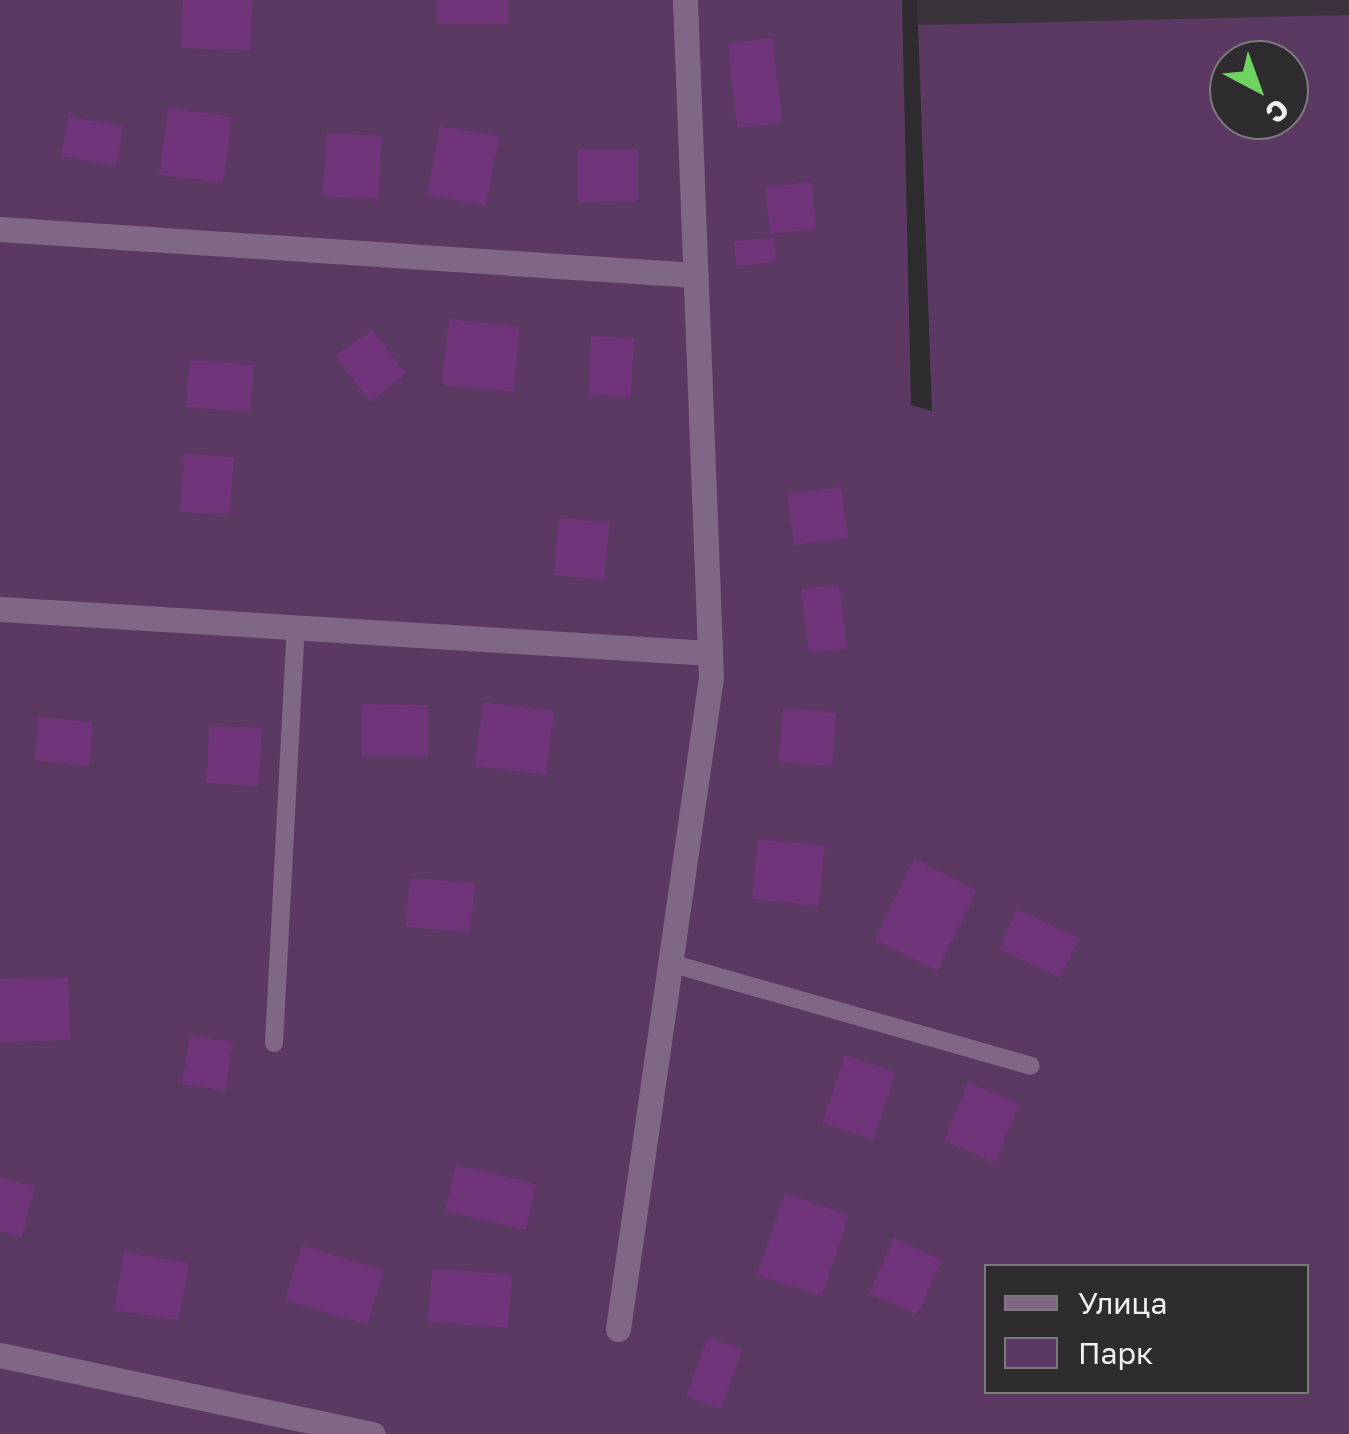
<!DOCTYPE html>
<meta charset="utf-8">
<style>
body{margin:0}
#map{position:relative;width:1349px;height:1434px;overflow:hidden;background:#2f2c30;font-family:"Golos Text",sans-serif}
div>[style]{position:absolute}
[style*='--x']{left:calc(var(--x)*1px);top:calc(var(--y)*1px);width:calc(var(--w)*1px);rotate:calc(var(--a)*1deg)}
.built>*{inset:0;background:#3a333c}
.green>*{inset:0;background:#5c3963}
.building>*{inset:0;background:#6f3479}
.service>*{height:18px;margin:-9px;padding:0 9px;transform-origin:9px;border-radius:9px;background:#816786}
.minor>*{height:25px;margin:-12.5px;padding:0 12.5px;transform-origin:12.5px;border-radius:12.5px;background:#816786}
span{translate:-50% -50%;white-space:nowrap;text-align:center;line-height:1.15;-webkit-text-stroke:8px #2f2c30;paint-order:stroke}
.legend{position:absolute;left:984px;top:1264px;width:325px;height:130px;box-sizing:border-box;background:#2f2c30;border:2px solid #7d7a7d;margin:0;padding:12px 18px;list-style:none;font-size:30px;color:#f1eef1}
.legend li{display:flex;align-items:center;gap:20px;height:50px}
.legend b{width:50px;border:2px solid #7d7a7d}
.north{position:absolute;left:1209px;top:40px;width:100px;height:100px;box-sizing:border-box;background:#2f2c30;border:2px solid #7d7a7d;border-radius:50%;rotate:139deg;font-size:28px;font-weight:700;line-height:40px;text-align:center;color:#f1eef1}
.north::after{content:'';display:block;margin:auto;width:35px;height:45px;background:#6ed361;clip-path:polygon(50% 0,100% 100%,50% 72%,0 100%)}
</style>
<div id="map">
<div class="built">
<i style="clip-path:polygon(917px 0,1349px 0,1349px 15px,918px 25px)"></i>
</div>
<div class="green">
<i style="clip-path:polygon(evenodd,0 0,902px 0,911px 405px,932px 411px,918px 25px,1349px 15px,1349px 1434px,0 1434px,0 0,1229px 60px,1289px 60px,1289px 120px,1229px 120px,1229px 60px,0 0,986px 1266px,1306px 1266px,1306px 1392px,986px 1392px,986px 1266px)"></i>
</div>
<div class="building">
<i style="clip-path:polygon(183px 0,252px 0,250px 50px,181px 48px)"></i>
<i style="clip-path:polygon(437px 0,508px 0,508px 24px,437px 24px)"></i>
<i style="clip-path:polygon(773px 38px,782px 123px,737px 128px,728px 43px)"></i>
<i style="clip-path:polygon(168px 108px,232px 117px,223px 183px,159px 175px)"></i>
<i style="clip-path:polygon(68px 117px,123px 126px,116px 166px,61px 156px)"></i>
<i style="clip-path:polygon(440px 126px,499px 136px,486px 206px,427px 195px)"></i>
<i style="clip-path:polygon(327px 133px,382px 136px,378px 199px,323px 196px)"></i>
<i style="clip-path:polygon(578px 150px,638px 150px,638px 201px,578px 202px)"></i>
<i style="clip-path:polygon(811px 182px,816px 229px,770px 234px,765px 187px)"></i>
<i style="clip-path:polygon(774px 238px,776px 262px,736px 266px,734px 241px)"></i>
<i style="clip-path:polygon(449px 319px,520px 327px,513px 392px,442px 385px)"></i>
<i style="clip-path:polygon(372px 329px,406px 374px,370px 402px,335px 356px)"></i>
<i style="clip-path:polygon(591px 336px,634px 338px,631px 397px,589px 395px)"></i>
<i style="clip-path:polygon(190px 360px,254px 365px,250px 412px,186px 407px)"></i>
<i style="clip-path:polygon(184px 454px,234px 457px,230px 514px,180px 512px)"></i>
<i style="clip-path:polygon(841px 487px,848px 538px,794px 545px,787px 494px)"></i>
<i style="clip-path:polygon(559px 518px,610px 523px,604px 580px,554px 575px)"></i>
<i style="clip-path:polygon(839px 585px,847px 648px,809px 653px,801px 589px)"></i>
<i style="clip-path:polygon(483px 702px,554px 711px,546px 775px,475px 766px)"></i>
<i style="clip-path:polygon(362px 704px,428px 705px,428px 756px,362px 756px)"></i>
<i style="clip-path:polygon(783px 708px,836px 713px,832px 766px,779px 762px)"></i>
<i style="clip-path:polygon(39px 717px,93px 722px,89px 766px,35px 760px)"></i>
<i style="clip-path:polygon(209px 726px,262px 728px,258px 786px,206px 783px)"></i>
<i style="clip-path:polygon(758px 839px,825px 846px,818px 906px,752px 899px)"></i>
<i style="clip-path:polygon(914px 859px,977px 890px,937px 971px,875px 940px)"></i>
<i style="clip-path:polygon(410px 878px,475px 883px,470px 932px,406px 927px)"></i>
<i style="clip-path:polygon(1017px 909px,1079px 938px,1060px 978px,999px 949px)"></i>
<i style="clip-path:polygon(68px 977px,70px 1040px,0 1042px,0 979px)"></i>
<i style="clip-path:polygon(190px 1035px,233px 1042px,225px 1091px,182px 1084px)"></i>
<i style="clip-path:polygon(845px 1055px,896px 1072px,873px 1140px,822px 1123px)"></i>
<i style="clip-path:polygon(968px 1082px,1019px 1104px,995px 1163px,944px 1141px)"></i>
<i style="clip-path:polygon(456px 1165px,536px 1184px,526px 1230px,445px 1211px)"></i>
<i style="clip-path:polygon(0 1178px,35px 1186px,22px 1237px,0 1231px)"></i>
<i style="clip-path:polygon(785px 1193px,849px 1215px,822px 1296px,757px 1275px)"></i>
<i style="clip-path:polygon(894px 1238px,942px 1260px,917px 1315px,869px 1293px)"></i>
<i style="clip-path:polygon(302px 1245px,384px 1271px,367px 1325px,285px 1300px)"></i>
<i style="clip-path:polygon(124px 1252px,189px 1263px,179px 1320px,114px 1310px)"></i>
<i style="clip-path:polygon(432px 1269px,512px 1274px,508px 1328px,428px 1322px)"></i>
<i style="clip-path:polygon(708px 1337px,742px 1349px,721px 1409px,686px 1396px)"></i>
</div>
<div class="service">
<i style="--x:670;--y:963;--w:375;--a:15.9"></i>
<i style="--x:274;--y:1043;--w:416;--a:-87"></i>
</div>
<div class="minor">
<i style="--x:0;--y:229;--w:697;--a:3.79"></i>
<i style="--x:0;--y:609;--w:711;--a:3.55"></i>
<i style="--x:618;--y:1329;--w:659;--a:-81.88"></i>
<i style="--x:711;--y:677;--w:677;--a:-92.2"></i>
<i style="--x:0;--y:1355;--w:381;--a:12"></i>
</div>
<ul class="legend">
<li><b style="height:12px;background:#816786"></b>Улица</li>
<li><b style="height:28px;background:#5c3963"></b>Парк</li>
</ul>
<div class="north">С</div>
</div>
